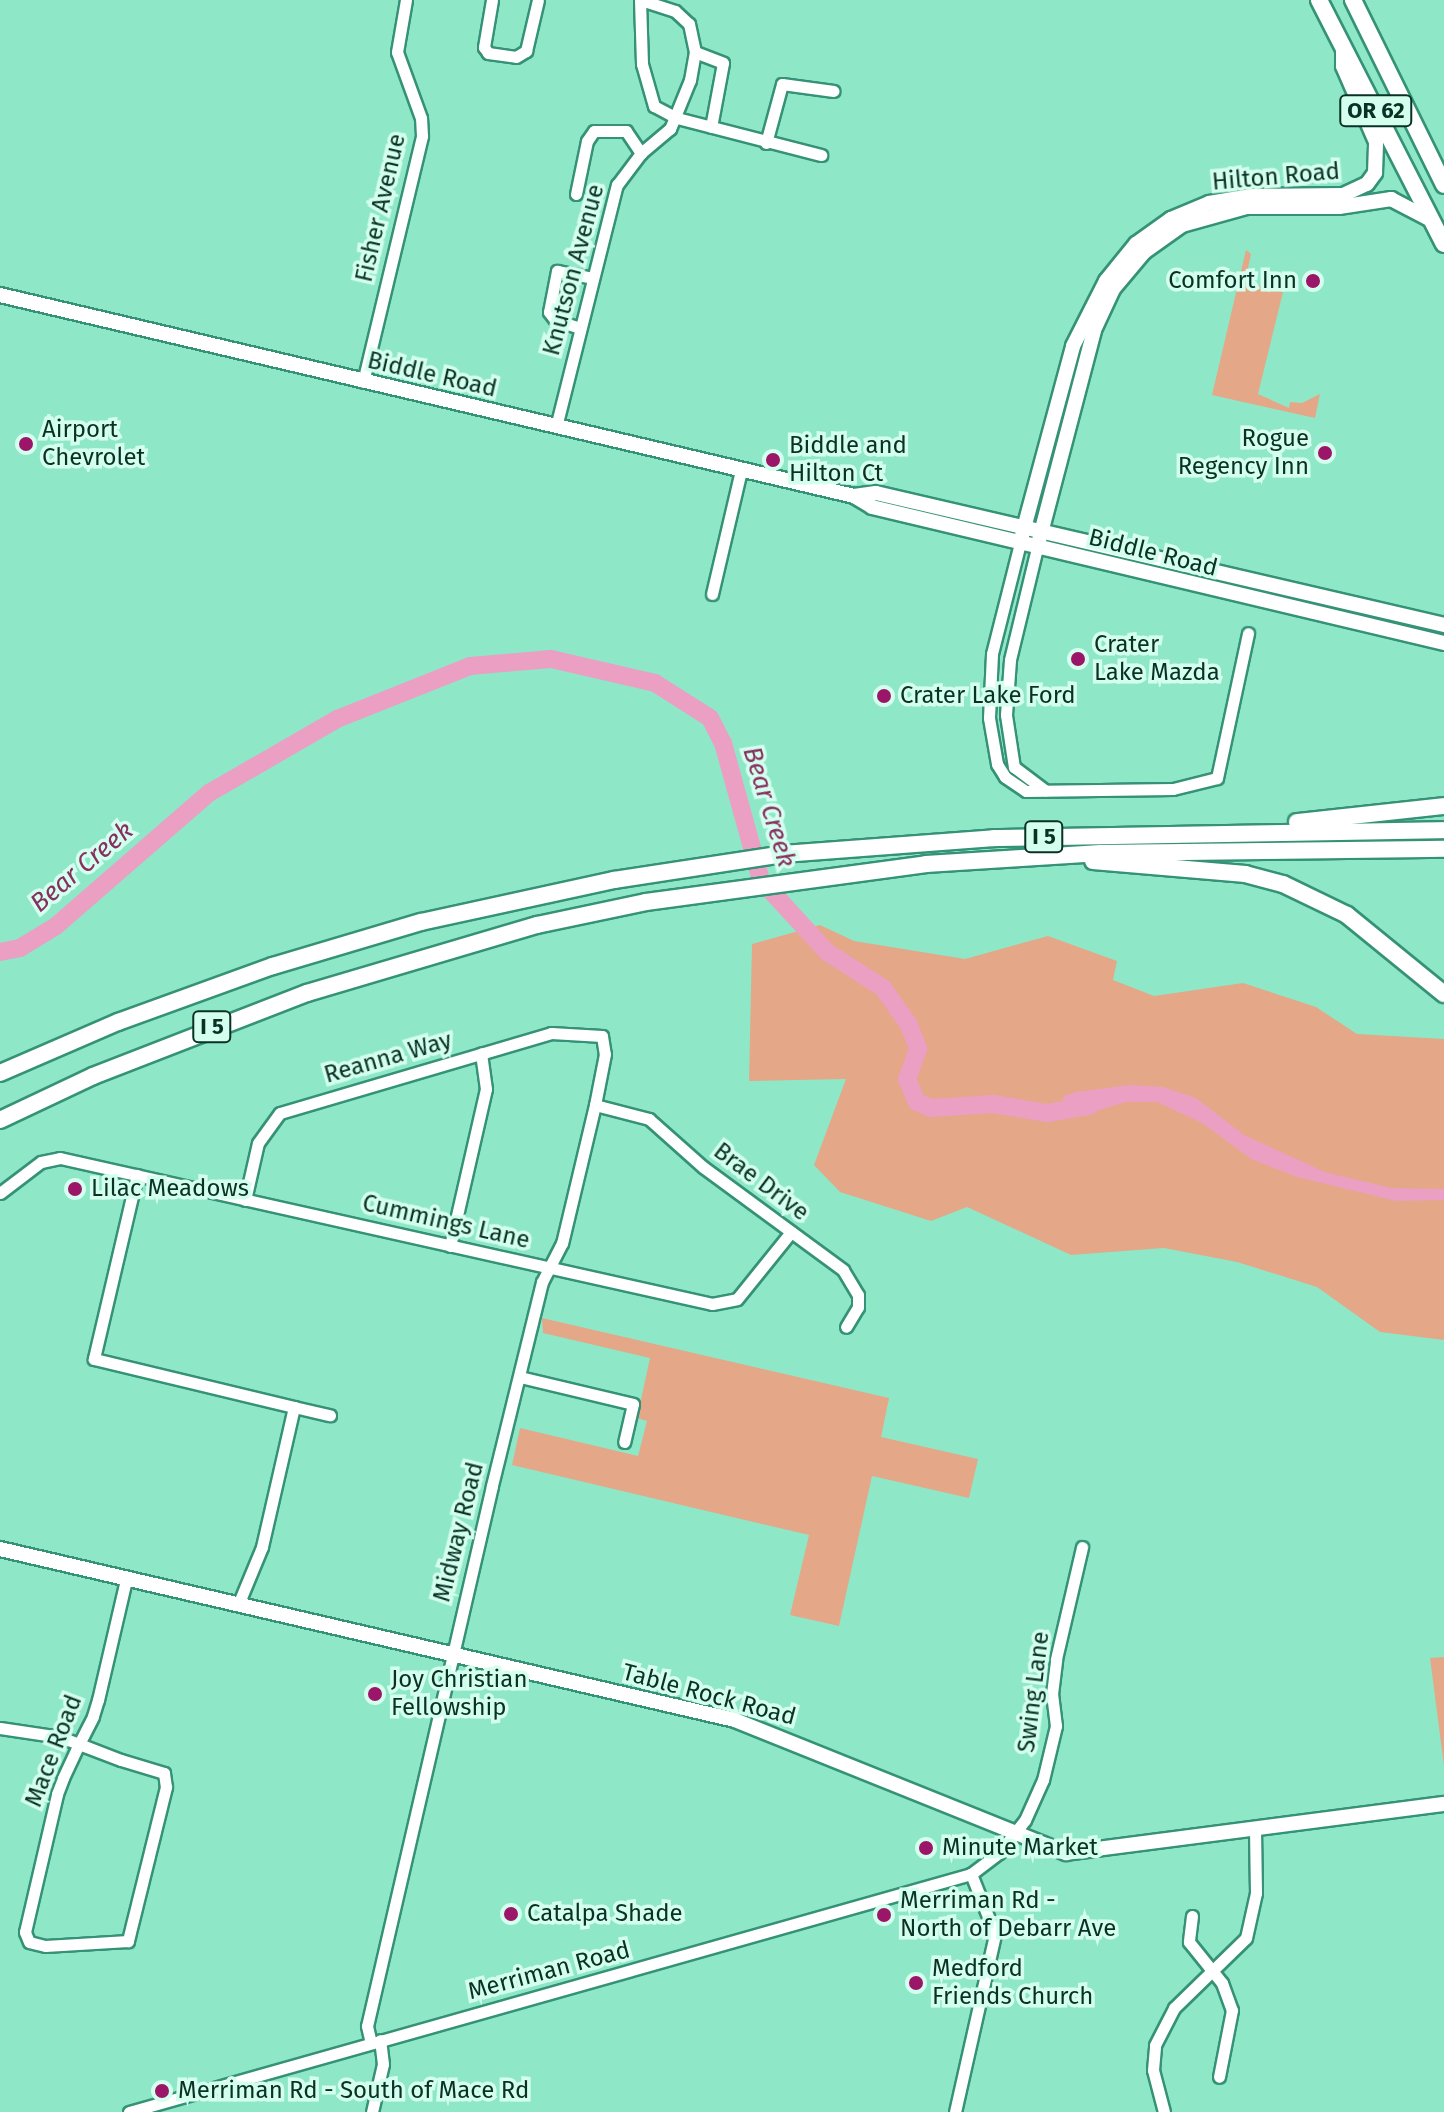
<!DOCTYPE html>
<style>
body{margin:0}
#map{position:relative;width:1444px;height:2112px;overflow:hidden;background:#8ee8c8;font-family:"Fira Sans",sans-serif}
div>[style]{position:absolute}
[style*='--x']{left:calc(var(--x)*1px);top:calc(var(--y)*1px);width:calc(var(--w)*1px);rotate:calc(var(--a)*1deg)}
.green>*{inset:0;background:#e4a787}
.water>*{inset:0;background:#eb9fc3}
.river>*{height:18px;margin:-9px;padding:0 9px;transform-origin:9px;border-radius:9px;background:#eb9fc3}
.roads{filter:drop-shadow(2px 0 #359276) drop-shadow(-2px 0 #359276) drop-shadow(0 2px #359276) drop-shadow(0 -2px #359276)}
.minor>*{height:11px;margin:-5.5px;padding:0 5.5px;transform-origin:5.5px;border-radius:5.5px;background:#fff}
.major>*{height:14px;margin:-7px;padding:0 7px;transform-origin:7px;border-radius:7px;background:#fff}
.highway>*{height:16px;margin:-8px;padding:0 8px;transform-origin:8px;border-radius:8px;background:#fff}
.dots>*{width:22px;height:22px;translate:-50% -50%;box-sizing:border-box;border:4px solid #d4ffee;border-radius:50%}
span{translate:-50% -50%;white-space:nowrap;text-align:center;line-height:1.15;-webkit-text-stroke:7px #d4ffee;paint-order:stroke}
.shield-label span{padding:2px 6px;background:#d4ffee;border:2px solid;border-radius:6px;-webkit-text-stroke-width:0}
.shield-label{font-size:22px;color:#093126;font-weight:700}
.street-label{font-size:24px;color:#093126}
.poi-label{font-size:24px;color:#093126}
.right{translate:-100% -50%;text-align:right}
.left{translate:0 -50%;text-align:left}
.water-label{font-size:26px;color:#873060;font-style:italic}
</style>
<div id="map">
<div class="green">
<i style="clip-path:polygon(1246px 250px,1251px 254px,1245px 282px,1283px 292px,1258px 394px,1289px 408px,1290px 402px,1302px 403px,1320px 394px,1315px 418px,1212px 395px)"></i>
<i style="clip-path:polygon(820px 925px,854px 941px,965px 959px,1048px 936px,1117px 961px,1113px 980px,1154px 996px,1243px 983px,1316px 1007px,1357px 1034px,1444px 1039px,1444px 1340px,1380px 1332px,1317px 1287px,1237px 1262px,1164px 1248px,1071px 1255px,967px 1207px,931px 1221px,840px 1192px,814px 1165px,846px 1079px,749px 1081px,752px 944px)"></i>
<i style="clip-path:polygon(542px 1318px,889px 1398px,881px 1437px,978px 1459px,969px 1498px,872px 1476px,839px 1626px,790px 1615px,809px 1535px,512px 1465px,520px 1428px,638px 1456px,647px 1421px,637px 1418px,650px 1358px,543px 1333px)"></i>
<i style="clip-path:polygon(1444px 1657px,1444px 1766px,1430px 1658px)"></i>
</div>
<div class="water">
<i style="clip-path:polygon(1129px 1085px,1163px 1087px,1196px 1098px,1244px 1135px,1325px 1172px,1391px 1188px,1444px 1189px,1444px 1200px,1396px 1201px,1297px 1177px,1253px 1160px,1202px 1123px,1157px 1102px,1126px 1102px,1080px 1116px,1067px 1116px,1061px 1105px,1064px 1096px,1076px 1092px)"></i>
</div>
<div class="river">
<i style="--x:0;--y:952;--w:20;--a:-11"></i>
<i style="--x:20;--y:948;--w:42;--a:-31.4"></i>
<i style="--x:56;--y:926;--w:203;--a:-41"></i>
<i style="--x:209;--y:793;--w:148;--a:-30"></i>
<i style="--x:337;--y:719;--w:143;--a:-21.7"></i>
<i style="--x:470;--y:666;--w:81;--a:-4.9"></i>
<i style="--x:551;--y:659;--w:107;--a:13"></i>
<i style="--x:655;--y:683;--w:65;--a:32.5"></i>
<i style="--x:710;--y:718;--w:28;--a:63"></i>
<i style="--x:723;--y:743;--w:142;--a:74.5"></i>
<i style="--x:761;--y:880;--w:98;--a:47.5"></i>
<i style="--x:827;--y:952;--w:67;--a:32.7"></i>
<i style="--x:883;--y:988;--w:45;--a:54.9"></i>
<i style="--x:909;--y:1025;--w:26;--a:69"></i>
<i style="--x:918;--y:1049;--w:32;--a:110"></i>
<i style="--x:907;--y:1079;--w:25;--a:67"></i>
<i style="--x:917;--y:1102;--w:15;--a:23"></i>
<i style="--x:931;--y:1108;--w:62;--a:-3.7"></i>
<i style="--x:993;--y:1104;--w:55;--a:9.5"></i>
<i style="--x:1047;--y:1113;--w:43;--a:-9.5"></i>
</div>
<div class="roads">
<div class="minor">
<i style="--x:492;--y:0;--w:48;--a:99.7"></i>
<i style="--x:484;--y:47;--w:7;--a:56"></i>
<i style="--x:488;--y:53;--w:28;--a:8"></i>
<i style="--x:516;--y:57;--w:12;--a:-31"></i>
<i style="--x:526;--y:51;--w:52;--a:-76.8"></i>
<i style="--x:640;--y:0;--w:64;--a:88.2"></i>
<i style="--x:642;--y:64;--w:44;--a:74.1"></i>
<i style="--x:654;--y:106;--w:26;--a:28"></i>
<i style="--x:677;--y:118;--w:149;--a:14.4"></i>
<i style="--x:695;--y:52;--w:30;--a:21"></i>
<i style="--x:723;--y:63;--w:65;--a:100.6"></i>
<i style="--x:766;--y:143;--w:61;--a:-74.8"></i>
<i style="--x:782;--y:84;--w:52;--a:7.7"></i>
<i style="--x:576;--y:194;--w:54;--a:-78.3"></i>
<i style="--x:587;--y:141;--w:12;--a:-55"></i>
<i style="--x:594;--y:131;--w:32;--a:0"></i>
<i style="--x:626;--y:131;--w:27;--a:56"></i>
<i style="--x:580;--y:328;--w:26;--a:-162"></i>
<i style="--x:555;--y:320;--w:10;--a:-127"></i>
<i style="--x:549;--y:312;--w:42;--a:-79"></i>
<i style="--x:557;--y:271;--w:36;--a:11"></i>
<i style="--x:363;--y:382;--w:253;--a:-76.5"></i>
<i style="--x:422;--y:136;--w:18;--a:-93"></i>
<i style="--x:421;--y:118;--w:70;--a:-110"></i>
<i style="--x:397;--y:52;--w:53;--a:-80.2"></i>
<i style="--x:556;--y:427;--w:250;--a:-75.9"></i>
<i style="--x:617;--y:185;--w:40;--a:-53"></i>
<i style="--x:641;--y:153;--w:38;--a:-40"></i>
<i style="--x:670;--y:129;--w:53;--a:-67.8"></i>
<i style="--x:690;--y:80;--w:28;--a:-80"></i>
<i style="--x:695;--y:52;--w:29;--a:-102"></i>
<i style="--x:689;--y:24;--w:19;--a:-137"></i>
<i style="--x:675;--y:11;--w:35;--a:-162"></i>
<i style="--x:1020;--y:543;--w:114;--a:104.2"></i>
<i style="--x:992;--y:654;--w:64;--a:92.7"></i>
<i style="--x:989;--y:718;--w:47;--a:80.1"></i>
<i style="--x:997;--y:764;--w:15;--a:58"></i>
<i style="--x:1005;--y:777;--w:25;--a:34"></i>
<i style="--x:1026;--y:791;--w:147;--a:-0.8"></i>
<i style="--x:1173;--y:789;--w:45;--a:-14"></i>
<i style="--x:1217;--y:778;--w:148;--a:-77.9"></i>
<i style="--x:1037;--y:548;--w:115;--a:103.6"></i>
<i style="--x:1010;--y:660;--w:55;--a:94.2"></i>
<i style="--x:1006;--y:715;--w:53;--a:81.3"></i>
<i style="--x:1014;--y:767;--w:39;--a:37"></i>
<i style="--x:712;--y:594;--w:127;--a:-76.8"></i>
<i style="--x:595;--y:1105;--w:56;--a:14.5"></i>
<i style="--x:649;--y:1119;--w:72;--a:41.6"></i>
<i style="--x:703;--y:1167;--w:174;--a:36.3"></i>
<i style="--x:843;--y:1270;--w:29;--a:59"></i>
<i style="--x:858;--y:1295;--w:12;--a:90"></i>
<i style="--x:858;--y:1307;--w:23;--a:121"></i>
<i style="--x:137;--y:1175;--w:189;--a:103.2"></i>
<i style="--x:94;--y:1359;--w:206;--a:13.5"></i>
<i style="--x:294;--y:1407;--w:144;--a:102.9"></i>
<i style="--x:262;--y:1547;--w:63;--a:112.5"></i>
<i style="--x:0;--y:1193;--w:51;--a:-37.1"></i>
<i style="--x:41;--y:1162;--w:19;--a:-12"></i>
<i style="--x:60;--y:1158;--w:668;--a:12.62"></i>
<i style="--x:712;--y:1304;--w:25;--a:-11"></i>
<i style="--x:737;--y:1299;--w:86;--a:-51.1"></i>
<i style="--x:245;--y:1200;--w:58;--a:-77.2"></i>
<i style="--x:258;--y:1143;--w:37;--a:-54"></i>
<i style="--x:280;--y:1113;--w:283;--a:-16.4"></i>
<i style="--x:551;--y:1033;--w:51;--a:3.4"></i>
<i style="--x:602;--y:1036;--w:18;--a:81"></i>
<i style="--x:605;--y:1054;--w:52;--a:101.1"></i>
<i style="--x:595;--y:1105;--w:142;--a:103.4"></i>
<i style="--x:562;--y:1243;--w:44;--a:117.1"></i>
<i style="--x:542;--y:1282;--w:210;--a:103.8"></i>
<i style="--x:492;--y:1486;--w:554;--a:103.03"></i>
<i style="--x:367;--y:2026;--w:17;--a:77"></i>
<i style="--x:450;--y:1246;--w:161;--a:-77.1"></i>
<i style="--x:486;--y:1089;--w:36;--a:-98"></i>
<i style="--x:520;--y:1377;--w:116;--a:13.4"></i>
<i style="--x:633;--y:1404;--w:39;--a:103"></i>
<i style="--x:294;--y:1407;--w:37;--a:13"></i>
<i style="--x:0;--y:1728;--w:61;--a:8.5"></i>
<i style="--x:60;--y:1737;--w:20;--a:20"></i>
<i style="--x:79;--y:1744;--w:45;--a:20.9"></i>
<i style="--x:121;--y:1760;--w:45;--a:16.8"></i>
<i style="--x:164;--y:1773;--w:14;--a:82"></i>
<i style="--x:166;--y:1787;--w:159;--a:103.9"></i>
<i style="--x:128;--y:1941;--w:83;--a:176.6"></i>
<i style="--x:45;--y:1946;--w:16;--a:-166"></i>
<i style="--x:29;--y:1942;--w:11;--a:-112"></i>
<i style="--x:25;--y:1932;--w:142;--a:-76.9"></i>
<i style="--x:57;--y:1794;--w:17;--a:-69"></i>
<i style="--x:63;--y:1778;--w:38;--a:-65"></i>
<i style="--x:79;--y:1744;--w:31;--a:-63"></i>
<i style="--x:93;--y:1716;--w:17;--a:-73"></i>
<i style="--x:98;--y:1700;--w:123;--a:-76.9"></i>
<i style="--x:1192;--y:1916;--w:26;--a:97"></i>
<i style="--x:1189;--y:1942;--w:53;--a:51.2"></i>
<i style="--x:1222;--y:1983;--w:29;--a:70"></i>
<i style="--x:1232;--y:2010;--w:68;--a:101"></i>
<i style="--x:129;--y:2112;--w:875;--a:-15.78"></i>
<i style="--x:971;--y:1874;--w:35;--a:-37"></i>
<i style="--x:999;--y:1853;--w:42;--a:-51.8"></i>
<i style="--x:1025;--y:1820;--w:44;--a:-65.8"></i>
<i style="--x:1043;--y:1780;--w:56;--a:-76.5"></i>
<i style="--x:1056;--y:1726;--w:32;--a:-97"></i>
<i style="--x:1052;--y:1694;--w:35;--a:-83"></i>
<i style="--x:1056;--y:1659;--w:115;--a:-76.9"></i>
<i style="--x:372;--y:2112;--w:49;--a:-77.1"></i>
<i style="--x:383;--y:2064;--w:24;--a:-97"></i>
<i style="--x:955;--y:2112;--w:182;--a:-77.3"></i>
<i style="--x:995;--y:1934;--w:65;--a:-111.8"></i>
<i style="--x:1164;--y:2112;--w:43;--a:-104.7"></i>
<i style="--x:1153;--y:2070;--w:25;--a:-85"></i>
<i style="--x:1155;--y:2045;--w:42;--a:-62.8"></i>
<i style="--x:1174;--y:2008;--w:100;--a:-44.2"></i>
<i style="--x:1246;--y:1938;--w:46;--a:-77.5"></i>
<i style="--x:1256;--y:1893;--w:63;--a:-90.9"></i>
</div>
<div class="major">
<i style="--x:0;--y:295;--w:877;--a:13.24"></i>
<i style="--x:854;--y:496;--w:21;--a:31"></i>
<i style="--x:872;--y:507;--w:588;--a:13.37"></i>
<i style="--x:854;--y:496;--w:22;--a:-8"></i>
<i style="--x:876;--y:493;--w:583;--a:13.08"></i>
<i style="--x:1020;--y:543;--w:204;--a:-74.9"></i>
<i style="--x:1073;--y:346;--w:73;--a:-63.1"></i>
<i style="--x:1106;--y:281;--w:48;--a:-51"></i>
<i style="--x:1136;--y:244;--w:43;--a:-35.5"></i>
<i style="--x:1171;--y:219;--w:41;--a:-22.8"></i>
<i style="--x:1209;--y:203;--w:43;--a:-9.5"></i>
<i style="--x:1251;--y:196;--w:92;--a:-0.6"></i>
<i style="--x:1343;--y:195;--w:26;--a:-25"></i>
<i style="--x:1367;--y:184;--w:14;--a:-54"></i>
<i style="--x:1375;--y:173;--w:31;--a:-88"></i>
<i style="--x:1376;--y:142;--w:83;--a:-113.5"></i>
<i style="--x:1343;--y:66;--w:19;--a:-90"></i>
<i style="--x:1037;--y:548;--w:225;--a:-75.3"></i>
<i style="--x:1094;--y:330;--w:45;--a:-65.1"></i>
<i style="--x:1113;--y:289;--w:48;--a:-50"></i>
<i style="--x:1144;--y:252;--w:47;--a:-35.4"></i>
<i style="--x:1182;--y:225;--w:67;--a:-15.5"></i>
<i style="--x:1247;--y:207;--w:92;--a:0"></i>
<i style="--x:1339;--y:207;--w:53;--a:-8.7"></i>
<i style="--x:1391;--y:199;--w:45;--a:27.7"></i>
<i style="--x:0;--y:1549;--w:755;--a:13.1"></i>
<i style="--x:735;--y:1720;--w:357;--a:21.9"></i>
<i style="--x:1066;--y:1853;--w:381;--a:-7.4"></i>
</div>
<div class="highway">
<i style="--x:1319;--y:0;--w:274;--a:62.9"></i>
<i style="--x:1353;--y:0;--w:206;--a:63.8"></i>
<i style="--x:1297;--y:822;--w:148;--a:-6.2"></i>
<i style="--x:1093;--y:861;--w:153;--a:4.9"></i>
<i style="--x:1245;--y:874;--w:39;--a:15"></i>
<i style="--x:1283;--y:884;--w:71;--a:25.8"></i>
<i style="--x:1347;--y:915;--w:125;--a:39.2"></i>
<i style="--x:0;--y:1073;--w:129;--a:-23.4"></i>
<i style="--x:118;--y:1022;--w:165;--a:-19.9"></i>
<i style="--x:273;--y:966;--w:154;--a:-16.6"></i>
<i style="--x:421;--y:922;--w:198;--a:-12.3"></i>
<i style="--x:614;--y:880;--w:171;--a:-8.7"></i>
<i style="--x:783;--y:854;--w:212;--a:-4.3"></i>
<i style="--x:994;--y:838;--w:450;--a:-1"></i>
<i style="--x:0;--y:1120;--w:103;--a:-25.3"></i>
<i style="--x:93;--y:1076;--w:230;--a:-21.2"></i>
<i style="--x:307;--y:993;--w:240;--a:-16.5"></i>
<i style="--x:537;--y:925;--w:111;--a:-11.9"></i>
<i style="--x:646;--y:902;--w:283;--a:-7.7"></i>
<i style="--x:926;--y:864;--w:175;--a:-3.6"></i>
<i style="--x:1101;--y:853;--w:343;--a:-0.7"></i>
</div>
</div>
<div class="dots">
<i style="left:1313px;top:281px;background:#9b1568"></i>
<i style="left:26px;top:444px;background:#9b1568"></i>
<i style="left:1325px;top:453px;background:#9b1568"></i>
<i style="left:773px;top:460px;background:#9b1568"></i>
<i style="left:1078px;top:659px;background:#9b1568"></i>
<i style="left:884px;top:696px;background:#9b1568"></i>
<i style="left:75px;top:1189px;background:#9b1568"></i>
<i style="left:375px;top:1694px;background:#9b1568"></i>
<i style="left:926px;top:1848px;background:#9b1568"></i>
<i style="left:511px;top:1914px;background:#9b1568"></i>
<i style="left:884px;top:1915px;background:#9b1568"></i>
<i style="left:916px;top:1983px;background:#9b1568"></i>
<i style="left:162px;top:2091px;background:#9b1568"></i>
</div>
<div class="shield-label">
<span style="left:1376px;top:111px">OR 62</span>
<span style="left:1044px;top:837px">I 5</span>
<span style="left:212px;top:1027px">I 5</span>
</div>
<div class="street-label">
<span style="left:1276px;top:177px;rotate:-5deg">Hilton Road</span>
<span style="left:381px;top:208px;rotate:-77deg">Fisher Avenue</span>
<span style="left:574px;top:270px;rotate:-75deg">Knutson Avenue</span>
<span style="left:432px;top:375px;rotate:13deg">Biddle Road</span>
<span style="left:1153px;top:553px;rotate:14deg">Biddle Road</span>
<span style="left:388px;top:1058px;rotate:-16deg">Reanna Way</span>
<span style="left:761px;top:1182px;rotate:37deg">Brae Drive</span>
<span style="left:446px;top:1222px;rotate:13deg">Cummings Lane</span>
<span style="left:459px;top:1532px;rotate:-76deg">Midway Road</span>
<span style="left:1034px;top:1692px;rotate:-83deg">Swing Lane</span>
<span style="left:709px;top:1695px;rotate:15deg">Table Rock Road</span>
<span style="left:54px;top:1751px;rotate:-69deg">Mace Road</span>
<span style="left:549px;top:1971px;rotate:-15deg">Merriman Road</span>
</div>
<div class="poi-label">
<span class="right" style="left:1297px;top:281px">Comfort Inn</span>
<span class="left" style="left:42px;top:444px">Airport<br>Chevrolet</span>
<span class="right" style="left:1309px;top:453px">Rogue<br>Regency Inn</span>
<span class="left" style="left:789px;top:460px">Biddle and<br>Hilton Ct</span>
<span class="left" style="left:1094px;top:659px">Crater<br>Lake Mazda</span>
<span class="left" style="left:900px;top:696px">Crater Lake Ford</span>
<span class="left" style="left:91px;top:1189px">Lilac Meadows</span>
<span class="left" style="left:391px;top:1694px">Joy Christian<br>Fellowship</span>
<span class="left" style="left:942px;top:1848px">Minute Market</span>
<span class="left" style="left:900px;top:1915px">Merriman Rd -<br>North of Debarr Ave</span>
<span class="left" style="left:527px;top:1914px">Catalpa Shade</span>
<span class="left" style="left:932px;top:1983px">Medford<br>Friends Church</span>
<span class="left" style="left:178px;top:2091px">Merriman Rd - South of Mace Rd</span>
</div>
<div class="water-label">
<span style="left:769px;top:807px;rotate:73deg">Bear Creek</span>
<span style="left:82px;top:867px;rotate:-40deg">Bear Creek</span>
</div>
</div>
